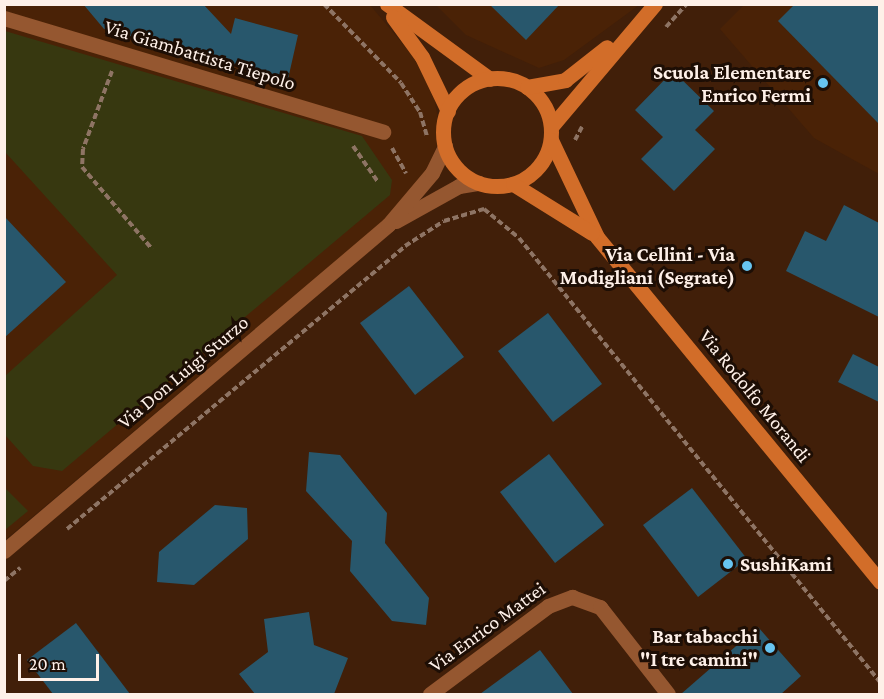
<!DOCTYPE html>
<style>
body{margin:0}
#map{position:relative;width:884px;height:699px;overflow:hidden;background:#411f09;font-family:"Crimson Pro",serif}
div>[style]{position:absolute}
[style*='--x']{left:calc(var(--x)*1px);top:calc(var(--y)*1px);width:calc(var(--w)*1px);rotate:calc(var(--a)*1deg)}
.built>*{inset:0;background:#4a2206}
.green>*{inset:0;background:#373810}
.building>*{inset:0;background:#28576c}
.path>*{height:4px;margin-top:-2px;transform-origin:0;background:repeating-linear-gradient(90deg,#8e7464 0 6px,transparent 0 9px)}
.lane>*{height:15px;margin:-7.5px;padding:0 7.5px;transform-origin:7.5px;border-radius:7.5px;background:#955730}
.street>*{height:15px;margin:-7.5px;padding:0 7.5px;transform-origin:7.5px;border-radius:7.5px;background:#955730}
.secondary>*{height:15px;margin:-7.5px;padding:0 7.5px;transform-origin:7.5px;border-radius:7.5px;background:#d26d29}
.secondary>.ring{margin:-7.5px;padding:0;box-sizing:content-box;background:none;border:15px solid #d26d29;border-radius:50%}
.dots>*{width:16px;height:16px;translate:-50% -50%;box-sizing:border-box;border:3px solid #1d0e05;border-radius:50%}
span{translate:-50% -50%;white-space:nowrap;text-align:center;line-height:1.15;-webkit-text-stroke:6px #1d0e05;paint-order:stroke}
.street-label{font-size:20px;color:#fef0e8}
.poi-label{font-size:20px;color:#fef0e8;font-weight:700}
.right{translate:-100% -50%;text-align:right}
.left{translate:0 -50%;text-align:left}
.frame{position:absolute;inset:0;border:6px solid #fef0e8;pointer-events:none}
.scale{position:absolute;left:18px;top:654px;width:81px;height:27px;box-sizing:border-box;border:3px solid #fef0e8;border-top:0;padding-left:8px;font-size:18px;line-height:21px;white-space:nowrap;color:#fef0e8;-webkit-text-stroke:4px #1d0e05;paint-order:stroke}
</style>
<div id="map">
<div class="built">
<i style="clip-path:polygon(5px 5px,370px 5px,413px 56px,433px 90px,438px 120px,437px 145px,427px 171px,384px 220px,5px 540px)"></i>
<i style="clip-path:polygon(436px 5px,639px 5px,564px 60px,539px 68px,466px 35px)"></i>
<i style="clip-path:polygon(744px 5px,879px 5px,879px 174px,814px 138px,720px 29px)"></i>
</div>
<div class="green">
<i style="clip-path:polygon(5px 31px,362px 136px,392px 180px,390px 195px,62px 471px,33px 466px,5px 435px,5px 376px,117px 275px,5px 152px)"></i>
<i style="clip-path:polygon(5px 488px,28px 511px,5px 530px,4px 530px)"></i>
</div>
<div class="building">
<i style="clip-path:polygon(83px 4px,203px 4px,231px 34px,235px 18px,298px 35px,288px 79px,104px 29px)"></i>
<i style="clip-path:polygon(489px 4px,560px 4px,526px 40px)"></i>
<i style="clip-path:polygon(795px 4px,879px 4px,879px 124px,778px 21px)"></i>
<i style="clip-path:polygon(673px 71px,714px 111px,695px 130px,715px 149px,674px 191px,641px 159px,663px 137px,635px 110px)"></i>
<i style="clip-path:polygon(844px 205px,879px 223px,879px 317px,786px 271px,805px 231px,826px 241px)"></i>
<i style="clip-path:polygon(4px 216px,66px 282px,4px 338px)"></i>
<i style="clip-path:polygon(409px 286px,464px 357px,415px 395px,360px 323px)"></i>
<i style="clip-path:polygon(548px 313px,602px 384px,553px 422px,498px 351px)"></i>
<i style="clip-path:polygon(853px 354px,879px 367px,879px 402px,838px 382px)"></i>
<i style="clip-path:polygon(309px 452px,340px 455px,387px 513px,385px 543px,429px 598px,426px 625px,392px 621px,350px 571px,352px 541px,306px 491px)"></i>
<i style="clip-path:polygon(549px 454px,604px 525px,555px 563px,500px 492px)"></i>
<i style="clip-path:polygon(692px 488px,747px 559px,698px 597px,643px 525px)"></i>
<i style="clip-path:polygon(215px 505px,247px 508px,248px 539px,194px 585px,157px 582px,159px 552px)"></i>
<i style="clip-path:polygon(309px 612px,314px 645px,348px 658px,334px 694px,255px 694px,239px 674px,268px 652px,264px 619px)"></i>
<i style="clip-path:polygon(76px 623px,130px 694px,53px 694px,27px 660px)"></i>
<i style="clip-path:polygon(758px 627px,801px 676px,781px 694px,681px 694px)"></i>
<i style="clip-path:polygon(540px 650px,573px 694px,480px 694px)"></i>
</div>
<div class="path">
<i style="--x:324;--y:4;--w:110;--a:45.7"></i>
<i style="--x:401;--y:83;--w:35;--a:57"></i>
<i style="--x:420;--y:112;--w:25;--a:74"></i>
<i style="--x:726;--y:4;--w:2;--a:0"></i>
<i style="--x:666;--y:27;--w:31;--a:-48"></i>
<i style="--x:112;--y:71;--w:83;--a:110.4"></i>
<i style="--x:83;--y:149;--w:18;--a:93"></i>
<i style="--x:82;--y:167;--w:108;--a:49.5"></i>
<i style="--x:575;--y:140;--w:15;--a:-62"></i>
<i style="--x:353;--y:146;--w:44;--a:55.2"></i>
<i style="--x:392;--y:148;--w:29;--a:61"></i>
<i style="--x:67;--y:529;--w:441;--a:-39.9"></i>
<i style="--x:405;--y:246;--w:46;--a:-32.7"></i>
<i style="--x:444;--y:221;--w:42;--a:-16.7"></i>
<i style="--x:484;--y:209;--w:45;--a:39.6"></i>
<i style="--x:519;--y:238;--w:572;--a:50.89"></i>
<i style="--x:4;--y:581;--w:21;--a:-39"></i>
</div>
<div class="lane">
<i style="--x:4;--y:18;--w:396;--a:16.7"></i>
</div>
<div class="street">
<i style="--x:396;--y:221;--w:72;--a:-29.1"></i>
<i style="--x:459;--y:186;--w:20;--a:-9"></i>
<i style="--x:4;--y:551;--w:504;--a:-40.33"></i>
<i style="--x:388;--y:225;--w:68;--a:-49.8"></i>
<i style="--x:432;--y:173;--w:30;--a:-64"></i>
<i style="--x:430;--y:694;--w:147;--a:-36.7"></i>
<i style="--x:548;--y:606;--w:26;--a:-21"></i>
<i style="--x:572;--y:597;--w:30;--a:20"></i>
<i style="--x:600;--y:607;--w:110;--a:52"></i>
</div>
<div class="secondary">
<i style="--x:387;--y:4;--w:127;--a:36.1"></i>
<i style="--x:393;--y:17;--w:49;--a:54.1"></i>
<i style="--x:422;--y:57;--w:60;--a:64.3"></i>
<i class="ring" style="left:443px;top:78px;width:93px;height:93px"></i>
<i style="--x:527;--y:87;--w:39;--a:-10"></i>
<i style="--x:565;--y:80;--w:53;--a:-38.2"></i>
<i style="--x:551;--y:127;--w:161;--a:-49.8"></i>
<i style="--x:551;--y:140;--w:107;--a:64.6"></i>
<i style="--x:597;--y:237;--w:446;--a:50.6"></i>
<i style="--x:513;--y:184;--w:93;--a:31.8"></i>
</div>
<div class="dots">
<i style="left:823px;top:83px;background:#67c4f0"></i>
<i style="left:747px;top:266px;background:#67c4f0"></i>
<i style="left:728px;top:564px;background:#67c4f0"></i>
<i style="left:770px;top:648px;background:#67c4f0"></i>
</div>
<div class="street-label">
<span style="left:200px;top:55px;rotate:17deg">Via Giambattista Tiepolo</span>
<span style="left:183px;top:372px;rotate:-40deg">Via Don Luigi Sturzo</span>
<span style="left:755px;top:396px;rotate:51deg">Via Rodolfo Morandi</span>
<span style="left:487px;top:627px;rotate:-36deg">Via Enrico Mattei</span>
</div>
<div class="poi-label">
<span class="right" style="left:811px;top:84px">Scuola Elementare<br>Enrico Fermi</span>
<span class="right" style="left:735px;top:266px">Via Cellini - Via<br>Modigliani (Segrate)</span>
<span class="left" style="left:740px;top:564px">SushiKami</span>
<span class="right" style="left:758px;top:648px">Bar tabacchi<br>"I tre camini"</span>
</div>
<div class="frame"></div>
<div class="scale">20 m</div>
</div>
